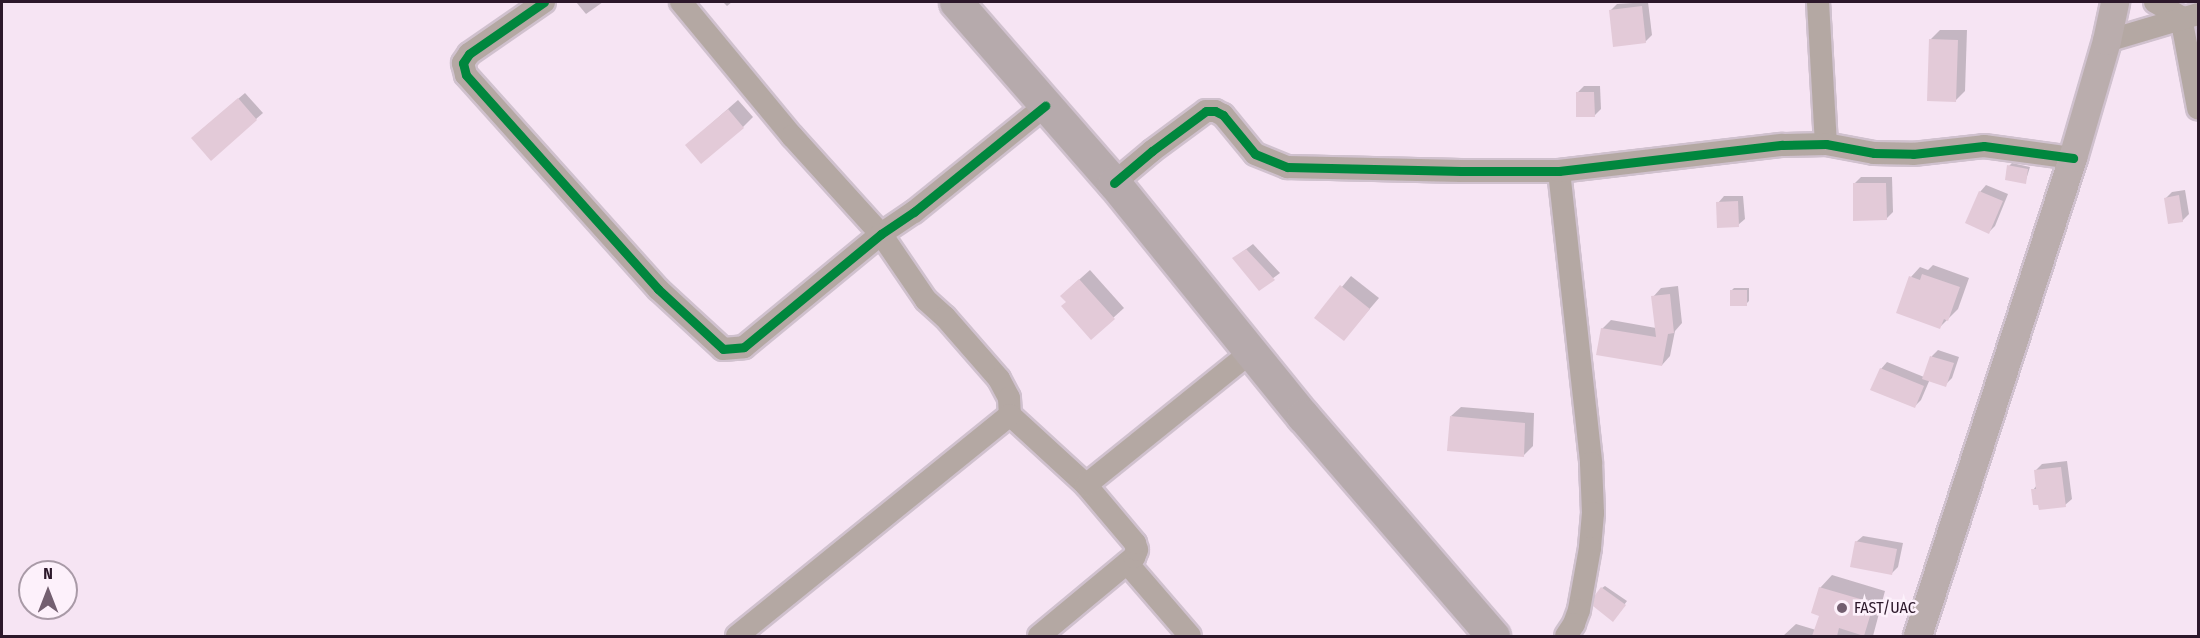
<!DOCTYPE html>
<style>
body{margin:0}
#map{position:relative;width:2200px;height:638px;overflow:hidden;background:#f6e4f3;font-family:"Fira Sans Condensed",sans-serif}
div>[style]{position:absolute}
[style*='--x']{left:calc(var(--x)*1px);top:calc(var(--y)*1px);width:calc(var(--w)*1px);rotate:calc(var(--a)*1deg)}
.shadow>*{inset:0;background:#0003}
.building>*{inset:0;background:#e3cad8}
.roads{filter:drop-shadow(2px 0 #d0c1ce) drop-shadow(-2px 0 #d0c1ce) drop-shadow(0 2px #d0c1ce) drop-shadow(0 -2px #d0c1ce)}
.minor>*{height:22px;margin:-11px;padding:0 11px;transform-origin:11px;border-radius:11px;background:#b4a8a3}
.major>*{height:28px;margin:-14px;padding:0 14px;transform-origin:14px;border-radius:14px;background:#baadad}
.highway>*{height:33px;margin:-16.5px;padding:0 16.5px;transform-origin:16.5px;border-radius:16.5px;background:#b6aaac}
.cycleway>*{height:9px;margin:-4.5px;padding:0 4.5px;transform-origin:4.5px;border-radius:4.5px;background:#00873e}
.dots>*{width:16px;height:16px;translate:-50% -50%;box-sizing:border-box;border:3px solid #fdf1fb;border-radius:50%}
span{translate:-50% -50%;white-space:nowrap;text-align:center;line-height:1.15;-webkit-text-stroke:5px #fdf1fb;paint-order:stroke}
.poi-label{font-size:16px;color:#2c182a}
.left{translate:0 -50%;text-align:left}
.frame{position:absolute;inset:0;border:3px solid #2c182a;pointer-events:none}
.north{position:absolute;left:18px;top:560px;width:60px;height:60px;box-sizing:border-box;background:#fdf1fb;border:2px solid #a99aa7;border-radius:50%;rotate:0deg;font-size:16px;font-weight:700;line-height:24px;text-align:center;color:#2c182a}
.north::after{content:'';display:block;margin:auto;width:21px;height:27px;background:#735f70;clip-path:polygon(50% 0,100% 100%,50% 72%,0 100%)}
</style>
<div id="map">
<div class="shadow">
<i style="clip-path:polygon(576px 2px,603px 2px,586px 14px)"></i>
<i style="clip-path:polygon(723px 2px,732px 2px,727px 6px)"></i>
<i style="clip-path:polygon(1648px 2px,1652px 35px,1645px 42px,1610px 11px,1617px 4px)"></i>
<i style="clip-path:polygon(1940px 30px,1967px 30px,1965px 91px,1955px 101px,1930px 40px)"></i>
<i style="clip-path:polygon(1584px 86px,1600px 86px,1601px 109px,1594px 116px,1577px 93px)"></i>
<i style="clip-path:polygon(245px 93px,263px 113px,211px 158px,199px 132px)"></i>
<i style="clip-path:polygon(738px 100px,753px 117px,743px 127px,687px 145px)"></i>
<i style="clip-path:polygon(2012px 163px,2030px 167px,2025px 183px,2009px 166px)"></i>
<i style="clip-path:polygon(1861px 177px,1892px 177px,1893px 212px,1886px 219px,1854px 184px)"></i>
<i style="clip-path:polygon(1986px 185px,2008px 194px,1995px 226px,1989px 232px,1980px 192px)"></i>
<i style="clip-path:polygon(2185px 190px,2189px 214px,2182px 221px,2166px 198px,2172px 192px)"></i>
<i style="clip-path:polygon(1724px 196px,1743px 196px,1745px 219px,1738px 225px,1718px 203px)"></i>
<i style="clip-path:polygon(1253px 244px,1280px 273px,1259px 289px,1234px 258px)"></i>
<i style="clip-path:polygon(1933px 265px,1969px 278px,1958px 309px,1940px 327px,1911px 277px,1920px 267px,1928px 270px)"></i>
<i style="clip-path:polygon(1090px 270px,1124px 308px,1091px 338px,1067px 301px,1072px 286px)"></i>
<i style="clip-path:polygon(1351px 276px,1379px 298px,1344px 339px,1317px 317px)"></i>
<i style="clip-path:polygon(1678px 286px,1682px 323px,1675px 331px,1670px 356px,1662px 365px,1602px 329px,1611px 320px,1656px 328px,1653px 297px,1661px 288px)"></i>
<i style="clip-path:polygon(1734px 288px,1749px 288px,1749px 301px,1746px 304px,1731px 291px)"></i>
<i style="clip-path:polygon(1938px 350px,1959px 357px,1952px 378px,1945px 385px,1930px 379px,1921px 400px,1915px 406px,1881px 369px,1887px 362px,1924px 377px,1932px 356px)"></i>
<i style="clip-path:polygon(1461px 407px,1534px 413px,1533px 446px,1523px 456px,1451px 416px)"></i>
<i style="clip-path:polygon(2067px 461px,2072px 499px,2065px 505px,2033px 490px,2037px 485px,2035px 471px,2042px 464px)"></i>
<i style="clip-path:polygon(1863px 536px,1903px 543px,1898px 567px,1892px 573px,1856px 542px)"></i>
<i style="clip-path:polygon(1832px 575px,1885px 591px,1873px 636px,1783px 636px,1796px 624px,1816px 630px,1821px 615px,1820px 588px)"></i>
<i style="clip-path:polygon(1605px 586px,1627px 601px,1615px 617px,1602px 588px)"></i>
</div>
<div class="building">
<i style="clip-path:polygon(1642px 6px,1646px 43px,1613px 47px,1609px 10px)"></i>
<i style="clip-path:polygon(1929px 39px,1958px 40px,1956px 102px,1927px 101px)"></i>
<i style="clip-path:polygon(1576px 92px,1594px 92px,1595px 117px,1576px 117px)"></i>
<i style="clip-path:polygon(238px 98px,257px 120px,211px 161px,191px 138px)"></i>
<i style="clip-path:polygon(728px 109px,744px 128px,701px 164px,685px 145px)"></i>
<i style="clip-path:polygon(2007px 165px,2028px 169px,2026px 184px,2005px 180px)"></i>
<i style="clip-path:polygon(1853px 183px,1886px 183px,1887px 220px,1853px 221px)"></i>
<i style="clip-path:polygon(1979px 191px,2003px 201px,1989px 234px,1965px 223px)"></i>
<i style="clip-path:polygon(2179px 195px,2183px 222px,2168px 224px,2164px 198px)"></i>
<i style="clip-path:polygon(1738px 201px,1739px 227px,1717px 228px,1716px 202px)"></i>
<i style="clip-path:polygon(1246px 249px,1275px 280px,1259px 291px,1232px 258px)"></i>
<i style="clip-path:polygon(1922px 274px,1960px 287px,1948px 321px,1944px 319px,1940px 329px,1896px 313px,1909px 276px,1920px 280px)"></i>
<i style="clip-path:polygon(1079px 279px,1115px 319px,1091px 340px,1061px 306px,1066px 302px,1060px 296px)"></i>
<i style="clip-path:polygon(1340px 285px,1370px 309px,1344px 341px,1314px 318px)"></i>
<i style="clip-path:polygon(1730px 290px,1747px 290px,1747px 306px,1730px 306px)"></i>
<i style="clip-path:polygon(1670px 294px,1674px 333px,1668px 334px,1662px 366px,1596px 355px,1601px 328px,1656px 337px,1651px 296px)"></i>
<i style="clip-path:polygon(1930px 356px,1954px 363px,1946px 387px,1922px 379px)"></i>
<i style="clip-path:polygon(1880px 368px,1924px 386px,1915px 408px,1870px 390px)"></i>
<i style="clip-path:polygon(1450px 416px,1525px 423px,1524px 457px,1447px 451px)"></i>
<i style="clip-path:polygon(2061px 467px,2066px 507px,2039px 510px,2038px 505px,2033px 505px,2031px 489px,2036px 489px,2034px 470px)"></i>
<i style="clip-path:polygon(1855px 541px,1897px 549px,1892px 575px,1850px 567px)"></i>
<i style="clip-path:polygon(1601px 587px,1626px 605px,1613px 622px,1593px 606px,1595px 595px)"></i>
<i style="clip-path:polygon(1819px 587px,1874px 603px,1864px 636px,1839px 628px,1837px 636px,1812px 636px,1819px 616px,1811px 613px)"></i>
</div>
<div class="roads">
<div class="minor">
<i style="--x:544;--y:2;--w:91;--a:145.3"></i>
<i style="--x:469;--y:54;--w:11;--a:124"></i>
<i style="--x:463;--y:63;--w:12;--a:76"></i>
<i style="--x:466;--y:75;--w:288;--a:48.1"></i>
<i style="--x:658;--y:289;--w:88;--a:42.7"></i>
<i style="--x:723;--y:349;--w:21;--a:-5"></i>
<i style="--x:744;--y:347;--w:178;--a:-39.5"></i>
<i style="--x:881;--y:234;--w:40;--a:-34"></i>
<i style="--x:914;--y:212;--w:169;--a:-39"></i>
<i style="--x:681;--y:2;--w:174;--a:50.4"></i>
<i style="--x:792;--y:136;--w:132;--a:47.8"></i>
<i style="--x:881;--y:234;--w:80;--a:55.7"></i>
<i style="--x:926;--y:300;--w:25;--a:42"></i>
<i style="--x:945;--y:317;--w:82;--a:48.9"></i>
<i style="--x:999;--y:379;--w:21;--a:62"></i>
<i style="--x:1009;--y:398;--w:17;--a:87"></i>
<i style="--x:1010;--y:415;--w:103;--a:42.6"></i>
<i style="--x:1818;--y:2;--w:142;--a:86.8"></i>
<i style="--x:2155;--y:2;--w:30;--a:30"></i>
<i style="--x:2181;--y:17;--w:93;--a:79.4"></i>
<i style="--x:2107;--y:41;--w:95;--a:-16.5"></i>
<i style="--x:1559;--y:171;--w:294;--a:83.7"></i>
<i style="--x:1591;--y:463;--w:50;--a:87.7"></i>
<i style="--x:1593;--y:513;--w:35;--a:95"></i>
<i style="--x:1590;--y:548;--w:63;--a:100.1"></i>
<i style="--x:1579;--y:610;--w:15;--a:110"></i>
<i style="--x:1574;--y:624;--w:14;--a:124"></i>
<i style="--x:1114;--y:183;--w:50;--a:-40.1"></i>
<i style="--x:1152;--y:151;--w:67;--a:-36.5"></i>
<i style="--x:1206;--y:111;--w:9;--a:0"></i>
<i style="--x:1215;--y:111;--w:9;--a:27"></i>
<i style="--x:1223;--y:115;--w:50;--a:50.6"></i>
<i style="--x:1255;--y:154;--w:35;--a:22"></i>
<i style="--x:1287;--y:167;--w:174;--a:1.3"></i>
<i style="--x:1461;--y:171;--w:98;--a:0"></i>
<i style="--x:1559;--y:171;--w:225;--a:-6.7"></i>
<i style="--x:1782;--y:145;--w:44;--a:-1.3"></i>
<i style="--x:1826;--y:144;--w:49;--a:10.6"></i>
<i style="--x:1874;--y:153;--w:39;--a:1"></i>
<i style="--x:1913;--y:154;--w:71;--a:-6.4"></i>
<i style="--x:1984;--y:146;--w:90;--a:7.7"></i>
<i style="--x:1127;--y:563;--w:96;--a:49.2"></i>
<i style="--x:737;--y:636;--w:351;--a:-39"></i>
<i style="--x:1039;--y:636;--w:124;--a:-39.7"></i>
<i style="--x:1134;--y:557;--w:8;--a:-67"></i>
<i style="--x:1137;--y:550;--w:7;--a:-106"></i>
<i style="--x:1135;--y:543;--w:76;--a:-130.2"></i>
<i style="--x:1086;--y:485;--w:212;--a:-38.9"></i>
</div>
<div class="major">
<i style="--x:1918;--y:636;--w:503;--a:-72.03"></i>
<i style="--x:2073;--y:158;--w:122;--a:-73.8"></i>
<i style="--x:2107;--y:41;--w:40;--a:-78"></i>
</div>
<div class="highway">
<i style="--x:956;--y:2;--w:240;--a:48.9"></i>
<i style="--x:1114;--y:183;--w:300;--a:51"></i>
<i style="--x:1303;--y:416;--w:291;--a:49.2"></i>
</div>
</div>
<div class="cycleway">
<i style="--x:544;--y:2;--w:91;--a:145.3"></i>
<i style="--x:469;--y:54;--w:11;--a:124"></i>
<i style="--x:463;--y:63;--w:12;--a:76"></i>
<i style="--x:466;--y:75;--w:288;--a:48.1"></i>
<i style="--x:658;--y:289;--w:88;--a:42.7"></i>
<i style="--x:723;--y:349;--w:21;--a:-5"></i>
<i style="--x:744;--y:347;--w:178;--a:-39.5"></i>
<i style="--x:881;--y:234;--w:40;--a:-34"></i>
<i style="--x:914;--y:212;--w:169;--a:-39"></i>
<i style="--x:1114;--y:183;--w:50;--a:-40.1"></i>
<i style="--x:1152;--y:151;--w:67;--a:-36.5"></i>
<i style="--x:1206;--y:111;--w:9;--a:0"></i>
<i style="--x:1215;--y:111;--w:9;--a:27"></i>
<i style="--x:1223;--y:115;--w:50;--a:50.6"></i>
<i style="--x:1255;--y:154;--w:35;--a:22"></i>
<i style="--x:1287;--y:167;--w:174;--a:1.3"></i>
<i style="--x:1461;--y:171;--w:98;--a:0"></i>
<i style="--x:1559;--y:171;--w:225;--a:-6.7"></i>
<i style="--x:1782;--y:145;--w:44;--a:-1.3"></i>
<i style="--x:1826;--y:144;--w:49;--a:10.6"></i>
<i style="--x:1874;--y:153;--w:39;--a:1"></i>
<i style="--x:1913;--y:154;--w:71;--a:-6.4"></i>
<i style="--x:1984;--y:146;--w:90;--a:7.7"></i>
</div>
<div class="dots">
<i style="left:1842px;top:608px;background:#735f70"></i>
</div>
<div class="poi-label">
<span class="left" style="left:1854px;top:608px">FAST/UAC</span>
</div>
<div class="frame"></div>
<div class="north">N</div>
</div>
